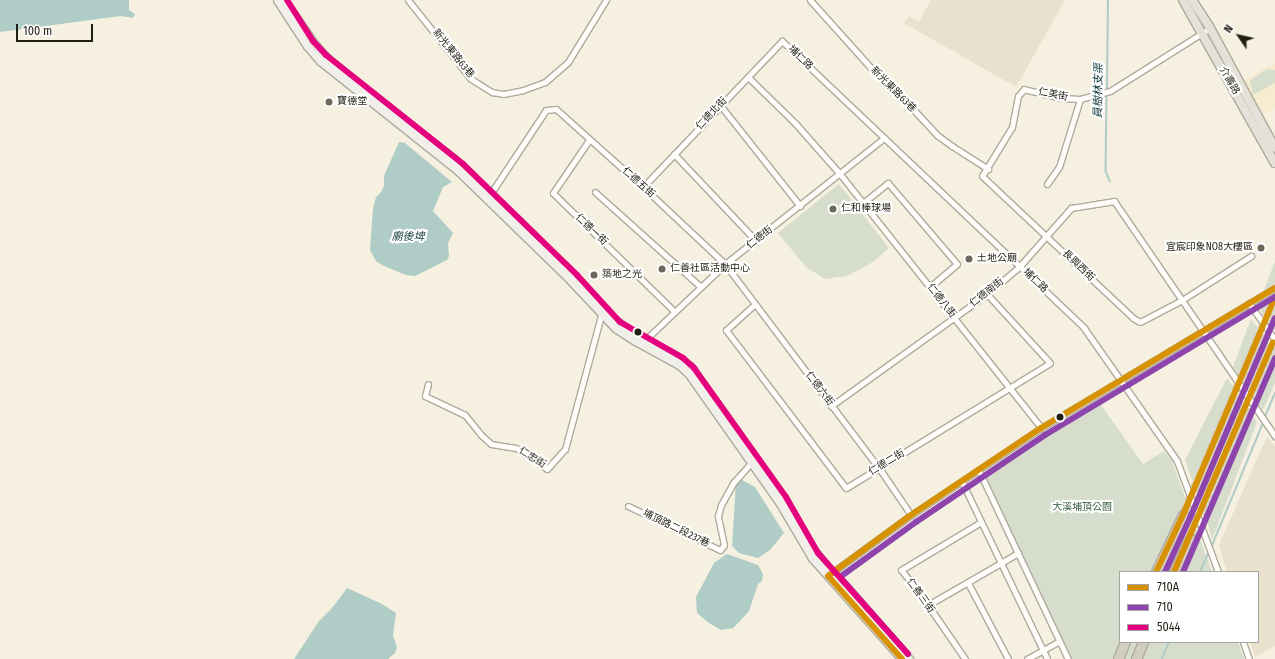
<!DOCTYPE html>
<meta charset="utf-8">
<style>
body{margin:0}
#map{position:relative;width:1275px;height:659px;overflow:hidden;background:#f5f0df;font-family:"Fira Sans Condensed","Noto Sans TC",sans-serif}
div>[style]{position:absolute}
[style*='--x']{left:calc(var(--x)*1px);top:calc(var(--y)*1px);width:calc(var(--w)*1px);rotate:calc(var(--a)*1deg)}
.industrial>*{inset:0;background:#e9e0ce}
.built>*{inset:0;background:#f6edd0}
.green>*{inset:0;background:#d6ddcd}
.water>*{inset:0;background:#b0ccc7}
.stream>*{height:1.5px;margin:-0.75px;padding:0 0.75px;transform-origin:0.75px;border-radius:0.75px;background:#b0ccc7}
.highway-tunnel>*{height:9px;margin-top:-4.5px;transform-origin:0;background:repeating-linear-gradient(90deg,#d5d0c0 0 9px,transparent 0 13.5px)}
.roads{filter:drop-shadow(1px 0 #aeaa9d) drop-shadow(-1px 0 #aeaa9d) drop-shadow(0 1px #aeaa9d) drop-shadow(0 -1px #aeaa9d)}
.street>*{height:5px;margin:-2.5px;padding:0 2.5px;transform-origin:2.5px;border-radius:2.5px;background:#fefdfa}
.secondary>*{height:7px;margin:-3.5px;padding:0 3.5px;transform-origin:3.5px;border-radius:3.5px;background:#f1efe9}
.primary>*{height:8px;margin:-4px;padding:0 4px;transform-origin:4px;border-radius:4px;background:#e3e1d8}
.highway>*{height:9px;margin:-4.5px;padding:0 4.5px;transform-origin:4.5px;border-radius:4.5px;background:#d1cec1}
.bus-1>*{height:6px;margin:-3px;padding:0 3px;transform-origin:3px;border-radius:3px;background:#d79203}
.bus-2>*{height:6px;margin:-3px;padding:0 3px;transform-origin:3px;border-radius:3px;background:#8e44ad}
.bus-3>*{height:6px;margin:-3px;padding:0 3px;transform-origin:3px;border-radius:3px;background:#e5007d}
.dots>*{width:11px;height:11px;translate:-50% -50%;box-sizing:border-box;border:2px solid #fff;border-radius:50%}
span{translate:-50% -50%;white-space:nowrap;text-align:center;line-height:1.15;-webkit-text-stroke:4px #fff;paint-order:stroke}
.street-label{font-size:10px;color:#211e13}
.poi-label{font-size:10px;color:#211e13}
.left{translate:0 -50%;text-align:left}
.right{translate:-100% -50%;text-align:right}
.park-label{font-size:10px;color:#365f3d}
.water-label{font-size:11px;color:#103839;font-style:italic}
.legend{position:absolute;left:1119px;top:571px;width:140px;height:72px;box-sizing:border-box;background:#fff;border:1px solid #a6a5a1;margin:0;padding:5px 7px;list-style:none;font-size:12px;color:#211e13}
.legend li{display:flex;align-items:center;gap:8px;height:20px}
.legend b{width:20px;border:1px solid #a6a5a1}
.north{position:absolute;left:1219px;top:16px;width:40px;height:40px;-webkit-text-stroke:3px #fff;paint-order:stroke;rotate:304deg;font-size:11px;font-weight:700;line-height:16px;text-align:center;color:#211e13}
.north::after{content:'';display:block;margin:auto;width:14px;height:18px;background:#211e13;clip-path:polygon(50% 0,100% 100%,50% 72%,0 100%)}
.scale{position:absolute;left:16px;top:24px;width:77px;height:18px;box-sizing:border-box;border:2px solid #211e13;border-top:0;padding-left:5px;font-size:12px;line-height:14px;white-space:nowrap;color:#211e13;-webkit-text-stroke:3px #fff;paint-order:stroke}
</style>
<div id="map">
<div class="industrial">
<i style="clip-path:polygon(931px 0,1065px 0,1016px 87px,904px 23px,909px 16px,919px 22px)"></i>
<i style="clip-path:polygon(1267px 436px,1275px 447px,1275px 646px,1255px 657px,1250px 642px,1258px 642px,1258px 572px,1227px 572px,1219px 545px)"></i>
</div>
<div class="built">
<i style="clip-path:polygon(1275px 63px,1275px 109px,1260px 117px,1241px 81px)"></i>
</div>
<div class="green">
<i style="clip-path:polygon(1267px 69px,1275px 70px,1275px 83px,1253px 95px,1250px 81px,1253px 78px)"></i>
<i style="clip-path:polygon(839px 184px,889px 248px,873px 262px,847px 276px,825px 279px,806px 267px,778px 233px)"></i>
<i style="clip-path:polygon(1275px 261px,1275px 284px,1264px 290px)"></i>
<i style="clip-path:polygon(1275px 294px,1275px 331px,1257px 305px)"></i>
<i style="clip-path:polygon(1251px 319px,1275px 351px,1275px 383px,1263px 410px,1233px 367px)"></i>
<i style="clip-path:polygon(1227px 378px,1257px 422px,1212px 540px,1208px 524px,1185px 460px)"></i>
<i style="clip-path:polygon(1099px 402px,1143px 464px,1164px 451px,1172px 461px,1212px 572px,1120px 572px,1120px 642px,1238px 642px,1244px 659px,1071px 659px,984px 474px)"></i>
</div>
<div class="water">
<i style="clip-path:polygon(0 0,129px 0,129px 10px,135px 14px,133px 18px,121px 16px,0 32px)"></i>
<i style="clip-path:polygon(399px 142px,405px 143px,452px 182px,443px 187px,433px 211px,453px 233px,448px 243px,449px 256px,447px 260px,415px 276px,406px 275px,384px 266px,376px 261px,370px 250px,373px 209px,376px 197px,381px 192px,384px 186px,384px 176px)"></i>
<i style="clip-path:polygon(742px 480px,755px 487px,784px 533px,770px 550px,758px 558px,739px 553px,732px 546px,736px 482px)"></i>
<i style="clip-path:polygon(727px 554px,758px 565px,763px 574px,762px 581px,758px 584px,749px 611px,741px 620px,733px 628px,721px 630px,709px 623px,697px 613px,696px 597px,714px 563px)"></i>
<i style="clip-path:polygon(347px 588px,382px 604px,396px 613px,393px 635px,397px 648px,395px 653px,388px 659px,294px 659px,319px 621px,333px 607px)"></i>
</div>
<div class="stream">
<i style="--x:1107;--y:90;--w:90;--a:-89.4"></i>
<i style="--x:1107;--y:94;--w:77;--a:90.7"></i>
<i style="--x:1106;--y:171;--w:11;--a:68"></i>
<i style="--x:1264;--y:419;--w:28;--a:-67"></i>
<i style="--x:1211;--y:548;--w:135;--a:-67.4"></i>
<i style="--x:1200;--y:572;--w:22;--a:-66"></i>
<i style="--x:1162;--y:659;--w:18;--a:-68"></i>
</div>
<div class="highway-tunnel">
<i style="--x:1183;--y:515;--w:237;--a:-67.1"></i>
<i style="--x:1190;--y:539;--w:218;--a:-67.1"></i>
</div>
<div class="roads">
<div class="street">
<i style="--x:408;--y:0;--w:101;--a:51.4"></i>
<i style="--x:471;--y:79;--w:25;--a:32"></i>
<i style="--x:492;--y:92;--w:11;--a:10"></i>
<i style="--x:503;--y:94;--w:20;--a:-11"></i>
<i style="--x:523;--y:90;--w:23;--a:-20"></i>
<i style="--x:545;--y:82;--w:30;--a:-41"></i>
<i style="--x:568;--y:62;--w:73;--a:-58.5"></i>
<i style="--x:810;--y:0;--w:91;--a:48.1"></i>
<i style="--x:871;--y:68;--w:21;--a:39"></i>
<i style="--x:887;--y:81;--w:74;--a:47.2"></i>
<i style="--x:937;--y:135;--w:19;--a:36"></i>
<i style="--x:952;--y:146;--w:43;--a:32.6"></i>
<i style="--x:1210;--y:28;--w:118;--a:147.8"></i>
<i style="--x:1110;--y:91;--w:31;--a:165"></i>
<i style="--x:1080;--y:99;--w:18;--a:-177"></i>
<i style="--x:1062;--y:98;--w:39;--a:-167"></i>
<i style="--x:1024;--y:89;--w:9;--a:131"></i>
<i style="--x:1018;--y:96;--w:32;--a:101"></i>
<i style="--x:1012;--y:127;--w:57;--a:121.5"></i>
<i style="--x:982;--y:176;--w:207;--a:43.2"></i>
<i style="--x:1133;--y:318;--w:8;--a:30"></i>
<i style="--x:1140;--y:322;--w:47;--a:-27.6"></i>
<i style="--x:1182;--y:300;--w:82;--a:-32.5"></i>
<i style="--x:748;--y:77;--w:66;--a:44.4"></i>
<i style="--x:795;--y:123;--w:68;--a:48.6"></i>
<i style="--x:840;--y:174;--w:324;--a:51.6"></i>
<i style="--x:720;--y:105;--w:129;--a:51.6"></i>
<i style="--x:589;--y:140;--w:64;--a:124.2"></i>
<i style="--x:553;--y:193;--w:170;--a:44.3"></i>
<i style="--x:674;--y:154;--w:120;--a:46.7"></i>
<i style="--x:1047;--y:184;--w:21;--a:-55"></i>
<i style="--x:1059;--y:167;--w:71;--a:-72.8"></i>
<i style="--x:643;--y:187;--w:202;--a:-46.4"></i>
<i style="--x:782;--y:41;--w:417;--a:43.5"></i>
<i style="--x:1084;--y:328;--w:162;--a:55"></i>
<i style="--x:1177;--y:461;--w:118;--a:69.7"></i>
<i style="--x:595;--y:192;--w:142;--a:41.9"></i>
<i style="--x:489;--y:196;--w:103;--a:-56.5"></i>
<i style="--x:546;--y:110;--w:10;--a:-6"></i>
<i style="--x:556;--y:109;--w:117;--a:41.9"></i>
<i style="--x:643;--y:187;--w:112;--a:43.2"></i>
<i style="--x:725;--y:264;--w:256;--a:53"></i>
<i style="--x:879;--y:468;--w:57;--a:55.8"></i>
<i style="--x:863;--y:203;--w:32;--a:-39"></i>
<i style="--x:888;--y:183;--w:106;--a:49.6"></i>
<i style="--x:957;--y:264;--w:35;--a:140"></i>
<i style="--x:1249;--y:303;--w:45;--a:54.9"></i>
<i style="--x:755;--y:304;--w:39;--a:138"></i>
<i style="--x:726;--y:330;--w:198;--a:52.8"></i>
<i style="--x:846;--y:488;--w:239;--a:-31.5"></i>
<i style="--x:1050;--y:363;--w:93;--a:-132.4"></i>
<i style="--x:644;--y:341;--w:112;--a:-43.5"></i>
<i style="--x:725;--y:264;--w:203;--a:-38.4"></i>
<i style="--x:428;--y:384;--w:12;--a:104"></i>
<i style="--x:425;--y:396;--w:44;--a:25.4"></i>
<i style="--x:465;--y:415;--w:26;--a:51"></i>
<i style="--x:481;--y:435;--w:13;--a:42"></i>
<i style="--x:491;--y:444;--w:25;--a:9"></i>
<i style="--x:516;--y:448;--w:37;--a:34"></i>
<i style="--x:547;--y:469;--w:27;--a:-48"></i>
<i style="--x:565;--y:449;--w:142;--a:-74.9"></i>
<i style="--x:831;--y:406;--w:192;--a:-35.7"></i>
<i style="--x:987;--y:294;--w:42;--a:-40.2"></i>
<i style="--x:1019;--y:267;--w:79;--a:-48.6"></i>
<i style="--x:1071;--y:208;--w:44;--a:-9.2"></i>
<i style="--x:1114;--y:201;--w:285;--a:55.6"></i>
<i style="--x:979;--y:471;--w:208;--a:64.7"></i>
<i style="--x:962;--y:482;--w:196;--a:64.3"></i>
<i style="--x:628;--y:506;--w:102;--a:25.6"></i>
<i style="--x:720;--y:550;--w:6;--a:-51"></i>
<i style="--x:724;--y:545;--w:30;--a:-102"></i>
<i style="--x:718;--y:516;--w:11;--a:-75"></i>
<i style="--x:721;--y:505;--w:26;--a:-61"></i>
<i style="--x:734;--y:482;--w:25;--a:-48"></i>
<i style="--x:830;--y:574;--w:100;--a:-36.1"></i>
<i style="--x:911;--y:515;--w:156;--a:-33.8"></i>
<i style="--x:1041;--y:428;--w:273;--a:-30.9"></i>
<i style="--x:968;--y:583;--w:86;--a:62.2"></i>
<i style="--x:928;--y:605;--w:104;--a:-30"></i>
<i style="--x:1243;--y:642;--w:18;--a:71"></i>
<i style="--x:965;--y:659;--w:81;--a:-124.5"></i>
<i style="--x:919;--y:592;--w:28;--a:-129"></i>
<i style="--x:901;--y:570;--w:93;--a:-31"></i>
<i style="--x:1027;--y:659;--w:37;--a:-29"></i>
</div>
<div class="secondary">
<i style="--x:277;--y:0;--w:55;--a:56.9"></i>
<i style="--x:307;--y:46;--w:20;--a:49"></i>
<i style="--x:320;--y:61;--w:175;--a:38.5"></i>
<i style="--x:457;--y:170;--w:159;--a:44.2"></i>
<i style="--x:571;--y:281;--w:64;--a:46.9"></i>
<i style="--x:615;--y:328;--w:24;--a:33"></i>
<i style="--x:635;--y:341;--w:50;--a:28.6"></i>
<i style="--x:679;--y:365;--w:12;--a:42"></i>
<i style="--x:688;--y:373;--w:158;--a:54.8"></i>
<i style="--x:779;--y:502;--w:65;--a:59.5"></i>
<i style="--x:812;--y:558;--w:135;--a:48.3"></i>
<i style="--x:284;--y:0;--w:51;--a:55.4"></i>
<i style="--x:313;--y:42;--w:20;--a:49"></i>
<i style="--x:326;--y:57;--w:46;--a:40.6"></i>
<i style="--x:361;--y:87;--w:116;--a:37.7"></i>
<i style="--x:453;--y:158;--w:175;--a:44.5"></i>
<i style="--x:578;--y:281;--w:46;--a:47.6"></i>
<i style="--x:609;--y:315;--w:31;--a:37"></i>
<i style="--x:634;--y:334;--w:49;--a:28.1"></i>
<i style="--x:677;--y:357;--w:16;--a:35"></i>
<i style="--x:690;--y:366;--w:154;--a:54.8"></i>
<i style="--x:779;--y:492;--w:66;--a:59.2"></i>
<i style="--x:813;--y:549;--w:46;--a:51.1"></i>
<i style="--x:842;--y:585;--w:100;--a:47.8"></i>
</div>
<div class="primary">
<i style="--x:1183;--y:0;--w:187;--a:60.6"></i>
<i style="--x:1192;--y:0;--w:33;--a:57"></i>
<i style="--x:1210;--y:28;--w:136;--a:61.6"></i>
</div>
<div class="highway">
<i style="--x:1156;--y:572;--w:63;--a:-64.7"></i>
<i style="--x:1174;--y:572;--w:37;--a:-64"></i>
<i style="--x:1118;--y:659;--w:18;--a:-68"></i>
<i style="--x:1136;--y:659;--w:18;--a:-68"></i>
</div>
</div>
<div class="bus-1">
<i style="--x:1156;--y:572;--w:63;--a:-64.7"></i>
<i style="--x:1183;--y:515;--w:237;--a:-67.1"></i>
<i style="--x:1174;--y:572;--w:250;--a:-66.7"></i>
<i style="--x:902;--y:659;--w:111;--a:-131.7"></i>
<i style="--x:828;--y:576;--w:103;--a:-36.3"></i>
<i style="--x:911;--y:515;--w:156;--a:-33.8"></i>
<i style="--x:1041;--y:428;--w:273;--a:-30.9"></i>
</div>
<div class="bus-2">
<i style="--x:1165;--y:572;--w:60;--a:-65.2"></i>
<i style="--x:1190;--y:518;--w:217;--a:-67"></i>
<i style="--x:1183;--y:572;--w:233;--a:-66.7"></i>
<i style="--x:908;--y:654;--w:103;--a:-131.4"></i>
<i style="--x:840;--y:577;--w:94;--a:-35.9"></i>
<i style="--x:916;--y:522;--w:156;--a:-34"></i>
<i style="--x:1045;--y:435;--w:268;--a:-31"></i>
</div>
<div class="bus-3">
<i style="--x:287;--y:0;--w:49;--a:57.6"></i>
<i style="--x:313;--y:41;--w:19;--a:47"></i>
<i style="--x:326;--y:55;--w:175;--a:38.5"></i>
<i style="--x:463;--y:164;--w:159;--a:44.2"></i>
<i style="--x:577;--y:275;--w:64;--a:47.5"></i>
<i style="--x:620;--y:322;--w:73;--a:29.7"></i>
<i style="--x:683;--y:358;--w:15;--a:42"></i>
<i style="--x:694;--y:368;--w:158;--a:54.5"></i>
<i style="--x:786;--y:497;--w:64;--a:60.3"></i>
<i style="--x:818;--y:553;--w:135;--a:48.3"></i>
</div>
<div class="dots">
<i style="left:329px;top:102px;background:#6b685a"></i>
<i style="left:833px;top:209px;background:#6b685a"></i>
<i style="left:1261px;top:248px;background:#6b685a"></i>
<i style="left:969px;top:259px;background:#6b685a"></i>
<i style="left:662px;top:269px;background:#6b685a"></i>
<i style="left:594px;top:275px;background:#6b685a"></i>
<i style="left:638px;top:332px;background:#211e13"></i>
<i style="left:1060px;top:417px;background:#211e13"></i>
</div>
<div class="street-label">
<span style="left:453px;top:54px;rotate:51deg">新光東路63巷</span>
<span style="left:800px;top:58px;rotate:44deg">埔仁路</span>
<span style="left:1229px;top:81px;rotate:60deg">介壽路</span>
<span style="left:893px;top:90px;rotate:45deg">新光東路63巷</span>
<span style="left:1053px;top:95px;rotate:11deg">仁美街</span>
<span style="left:712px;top:114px;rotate:-46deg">仁德北街</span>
<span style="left:638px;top:183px;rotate:42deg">仁德五街</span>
<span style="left:591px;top:230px;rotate:44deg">仁德一街</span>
<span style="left:760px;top:238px;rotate:-38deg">仁德街</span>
<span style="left:1078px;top:266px;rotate:44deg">長興西街</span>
<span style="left:1035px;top:281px;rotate:43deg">埔仁路</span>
<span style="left:987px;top:293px;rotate:-38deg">仁德南街</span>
<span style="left:941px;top:301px;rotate:52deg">仁德八街</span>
<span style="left:819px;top:389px;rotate:53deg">仁德六街</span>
<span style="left:532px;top:458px;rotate:32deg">仁忠街</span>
<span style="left:887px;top:463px;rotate:-31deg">仁德二街</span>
<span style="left:676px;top:529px;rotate:26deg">埔頂路二段237巷</span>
<span style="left:920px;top:596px;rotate:54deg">仁善三街</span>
</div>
<div class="poi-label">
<span class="left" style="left:337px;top:102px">寶德堂</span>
<span class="left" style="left:841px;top:209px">仁和棒球場</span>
<span class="right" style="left:1253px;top:248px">宜宸印象NO8大樓區</span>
<span class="left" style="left:977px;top:259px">土地公廟</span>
<span class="left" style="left:670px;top:269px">仁善社區活動中心</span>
<span class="left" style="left:602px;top:275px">築地之光</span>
</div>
<div class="park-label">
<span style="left:1082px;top:508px">大溪埔頂公園</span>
</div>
<div class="water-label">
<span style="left:1099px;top:91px;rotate:-89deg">員樹林支渠</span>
<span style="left:408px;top:237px">廟後埤</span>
</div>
<ul class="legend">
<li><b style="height:5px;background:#d79203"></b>710A</li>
<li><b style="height:5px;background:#8e44ad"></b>710</li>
<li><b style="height:5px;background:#e5007d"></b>5044</li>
</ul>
<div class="north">N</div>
<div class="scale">100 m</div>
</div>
